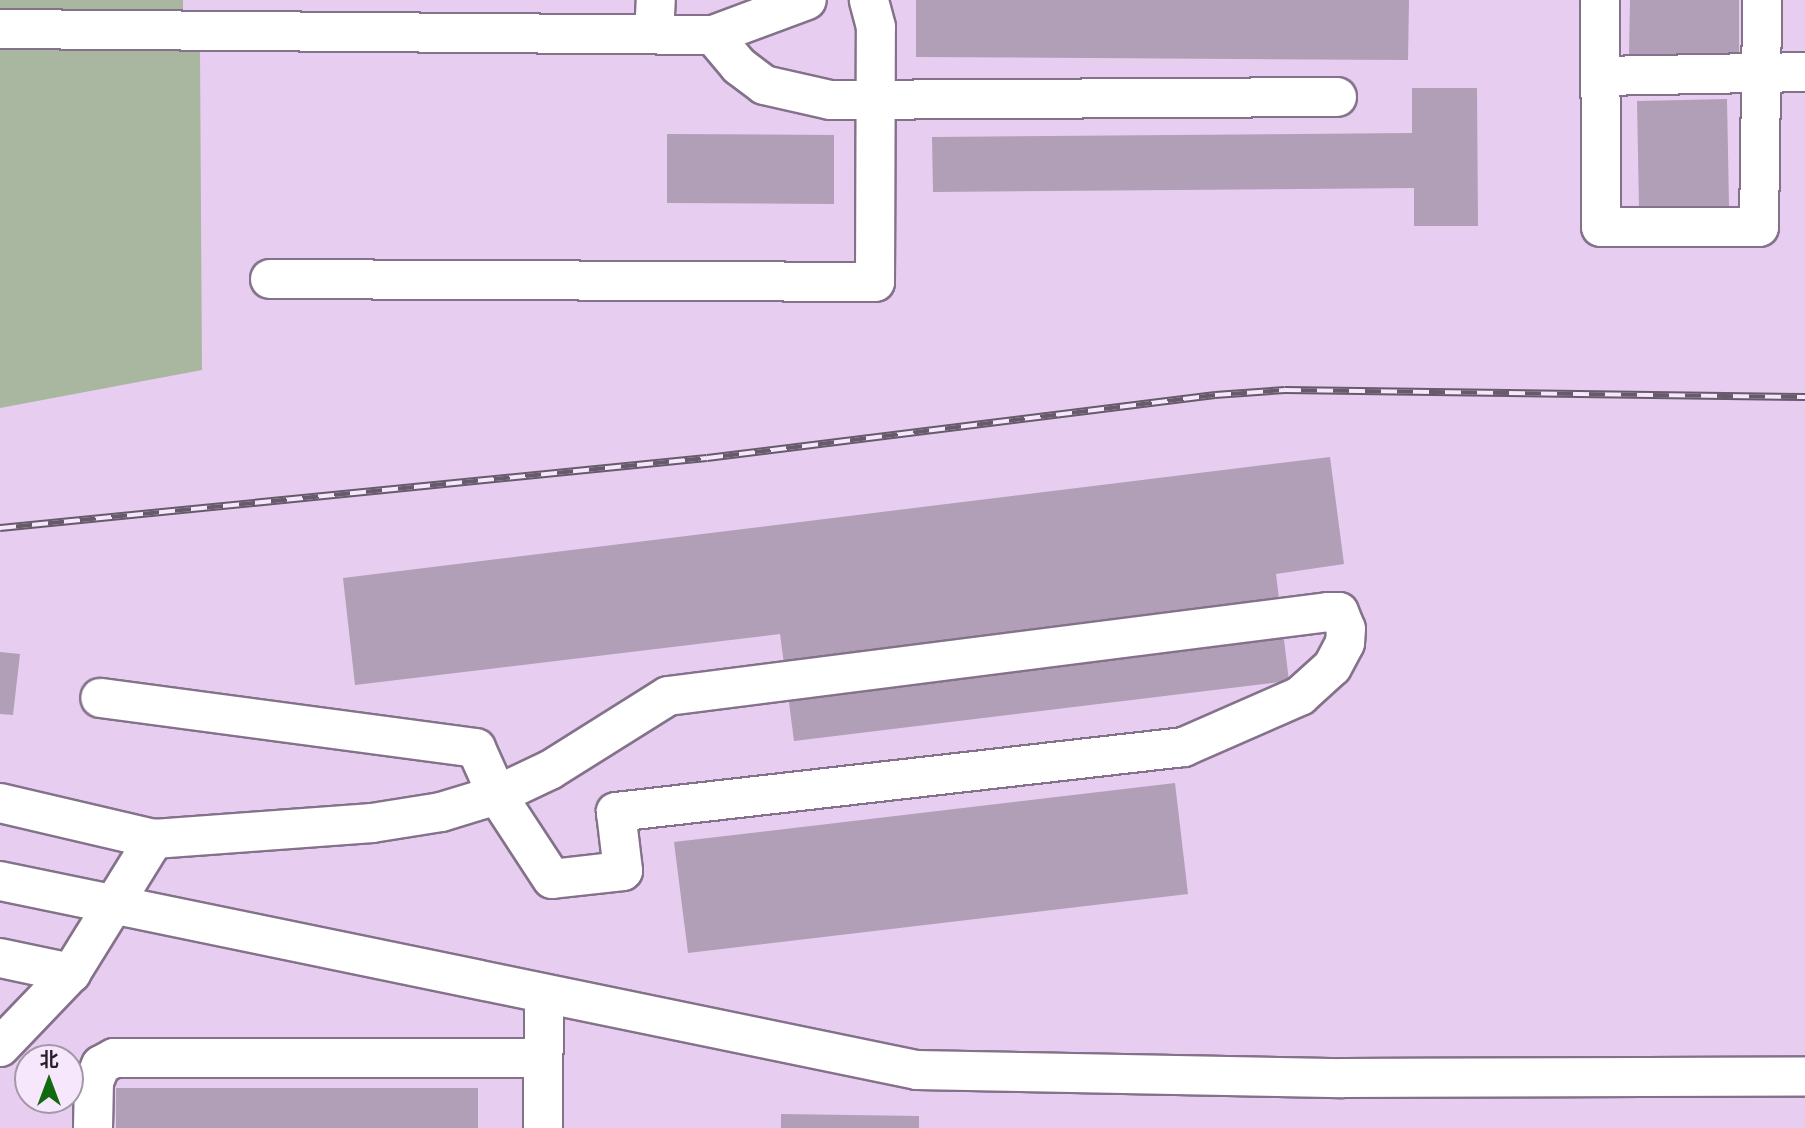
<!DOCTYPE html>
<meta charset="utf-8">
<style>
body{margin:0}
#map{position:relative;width:1805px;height:1128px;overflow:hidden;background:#ecd8f3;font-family:"Nunito Sans","Noto Sans SC",sans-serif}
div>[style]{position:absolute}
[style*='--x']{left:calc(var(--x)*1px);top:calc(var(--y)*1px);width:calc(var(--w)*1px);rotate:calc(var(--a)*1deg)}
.built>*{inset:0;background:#e7cef0}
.green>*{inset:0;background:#a9b7a1}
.building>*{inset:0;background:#b19eb7}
.roads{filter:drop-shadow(2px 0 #84728b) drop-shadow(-2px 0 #84728b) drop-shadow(0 2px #84728b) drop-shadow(0 -2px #84728b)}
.minor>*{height:38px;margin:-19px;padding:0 19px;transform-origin:19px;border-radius:19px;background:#fff}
.rail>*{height:8px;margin-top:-4px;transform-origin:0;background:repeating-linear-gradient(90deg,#f7e7fd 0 16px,#675b6b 0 32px);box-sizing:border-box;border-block:2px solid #675b6b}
span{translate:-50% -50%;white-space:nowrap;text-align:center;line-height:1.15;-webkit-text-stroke:5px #f7e7fd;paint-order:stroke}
.north{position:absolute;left:14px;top:1044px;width:70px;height:70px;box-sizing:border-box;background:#f7e7fd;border:2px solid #a397a8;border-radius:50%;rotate:0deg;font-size:19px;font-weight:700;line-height:28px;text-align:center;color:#261e28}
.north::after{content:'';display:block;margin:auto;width:24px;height:32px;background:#116910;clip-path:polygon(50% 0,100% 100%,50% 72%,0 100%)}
</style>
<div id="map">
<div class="built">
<i style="clip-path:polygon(evenodd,0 0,1805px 0,1805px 1128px,0 1128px,0 0,28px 1058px,70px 1058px,70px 1100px,28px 1100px,28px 1058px)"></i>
</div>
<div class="green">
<i style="clip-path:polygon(0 0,183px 0,183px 11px,0 11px)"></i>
<i style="clip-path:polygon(0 48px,200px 51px,202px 370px,0 408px)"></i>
</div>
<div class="building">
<i style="clip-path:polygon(916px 0,1409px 0,1408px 60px,916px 57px)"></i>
<i style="clip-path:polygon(1630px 0,1739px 0,1739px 57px,1629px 56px)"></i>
<i style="clip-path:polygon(1412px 88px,1477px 88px,1478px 226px,1414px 226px,1414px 188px,933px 192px,932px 137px,1412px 133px)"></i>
<i style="clip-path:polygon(1727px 99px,1729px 206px,1639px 208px,1637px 101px)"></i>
<i style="clip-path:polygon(667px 134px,834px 135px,834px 204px,667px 203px)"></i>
<i style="clip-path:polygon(1330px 457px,1344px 564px,1276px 574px,1289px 681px,794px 741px,780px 634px,355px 685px,343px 578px)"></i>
<i style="clip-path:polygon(0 652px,20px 654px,13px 715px,0 714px)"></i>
<i style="clip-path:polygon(1175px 783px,1188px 894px,688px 953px,674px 842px)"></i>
<i style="clip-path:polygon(116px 1088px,478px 1088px,478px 1128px,116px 1128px)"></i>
<i style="clip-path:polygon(781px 1114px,919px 1116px,919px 1128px,781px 1128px)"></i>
</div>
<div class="roads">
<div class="minor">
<i style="--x:1600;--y:0;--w:227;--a:89.7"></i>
<i style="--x:1601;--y:227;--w:158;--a:0"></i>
<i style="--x:1759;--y:227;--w:227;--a:-89.2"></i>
<i style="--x:0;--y:29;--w:713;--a:0.48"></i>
<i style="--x:713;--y:35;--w:100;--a:-20.4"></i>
<i style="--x:654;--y:34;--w:34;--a:-87"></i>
<i style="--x:713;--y:35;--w:40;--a:50"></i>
<i style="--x:739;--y:66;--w:31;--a:37"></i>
<i style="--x:764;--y:85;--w:68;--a:12.8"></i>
<i style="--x:830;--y:100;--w:507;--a:-0.34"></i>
<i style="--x:1600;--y:76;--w:205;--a:-1.1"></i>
<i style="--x:270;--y:279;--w:605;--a:0.28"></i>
<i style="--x:875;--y:282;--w:255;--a:-89.8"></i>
<i style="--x:876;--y:27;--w:28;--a:-105"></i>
<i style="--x:0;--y:803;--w:158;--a:13.2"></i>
<i style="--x:154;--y:839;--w:219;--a:-4.2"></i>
<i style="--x:372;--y:823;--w:70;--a:-9.1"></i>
<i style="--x:441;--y:812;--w:59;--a:-16.9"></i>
<i style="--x:497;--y:795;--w:59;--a:-25.3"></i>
<i style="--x:550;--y:770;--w:139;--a:-32.1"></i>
<i style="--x:668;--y:696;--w:665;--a:-7.25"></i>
<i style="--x:1328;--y:612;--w:11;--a:0"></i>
<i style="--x:1339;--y:612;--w:18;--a:68"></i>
<i style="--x:1346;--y:629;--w:14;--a:94"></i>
<i style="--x:1345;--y:643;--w:27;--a:118"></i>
<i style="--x:1332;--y:667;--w:43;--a:137.8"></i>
<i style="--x:1300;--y:696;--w:127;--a:156.3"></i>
<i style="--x:1184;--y:747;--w:572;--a:173.47"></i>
<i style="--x:616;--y:812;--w:59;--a:83.2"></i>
<i style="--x:623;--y:871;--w:71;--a:173.6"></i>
<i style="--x:552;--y:879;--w:100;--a:-123.2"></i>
<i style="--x:497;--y:795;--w:51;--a:-114.1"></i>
<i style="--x:476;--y:748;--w:379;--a:-172.4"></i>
<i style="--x:0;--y:881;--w:936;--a:11.65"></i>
<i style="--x:917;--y:1070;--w:426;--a:1.1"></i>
<i style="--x:1343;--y:1078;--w:462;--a:-0.2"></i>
<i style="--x:0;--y:958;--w:73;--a:11.9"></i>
<i style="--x:0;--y:1047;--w:103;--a:-46.2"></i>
<i style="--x:71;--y:973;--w:158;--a:-58.2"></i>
<i style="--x:93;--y:1128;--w:46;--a:-88.8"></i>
<i style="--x:94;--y:1082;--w:18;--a:-68"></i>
<i style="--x:101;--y:1065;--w:15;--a:-28"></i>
<i style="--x:114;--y:1058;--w:429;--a:0"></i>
<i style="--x:543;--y:1128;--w:133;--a:-89.6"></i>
</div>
</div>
<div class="rail">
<i style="--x:0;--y:528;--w:710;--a:-5.65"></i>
<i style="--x:707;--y:458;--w:512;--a:-7.07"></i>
<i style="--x:1215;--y:395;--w:70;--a:-4.1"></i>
<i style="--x:1285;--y:390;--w:520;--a:0.77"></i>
</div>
<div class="north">北</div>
</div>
